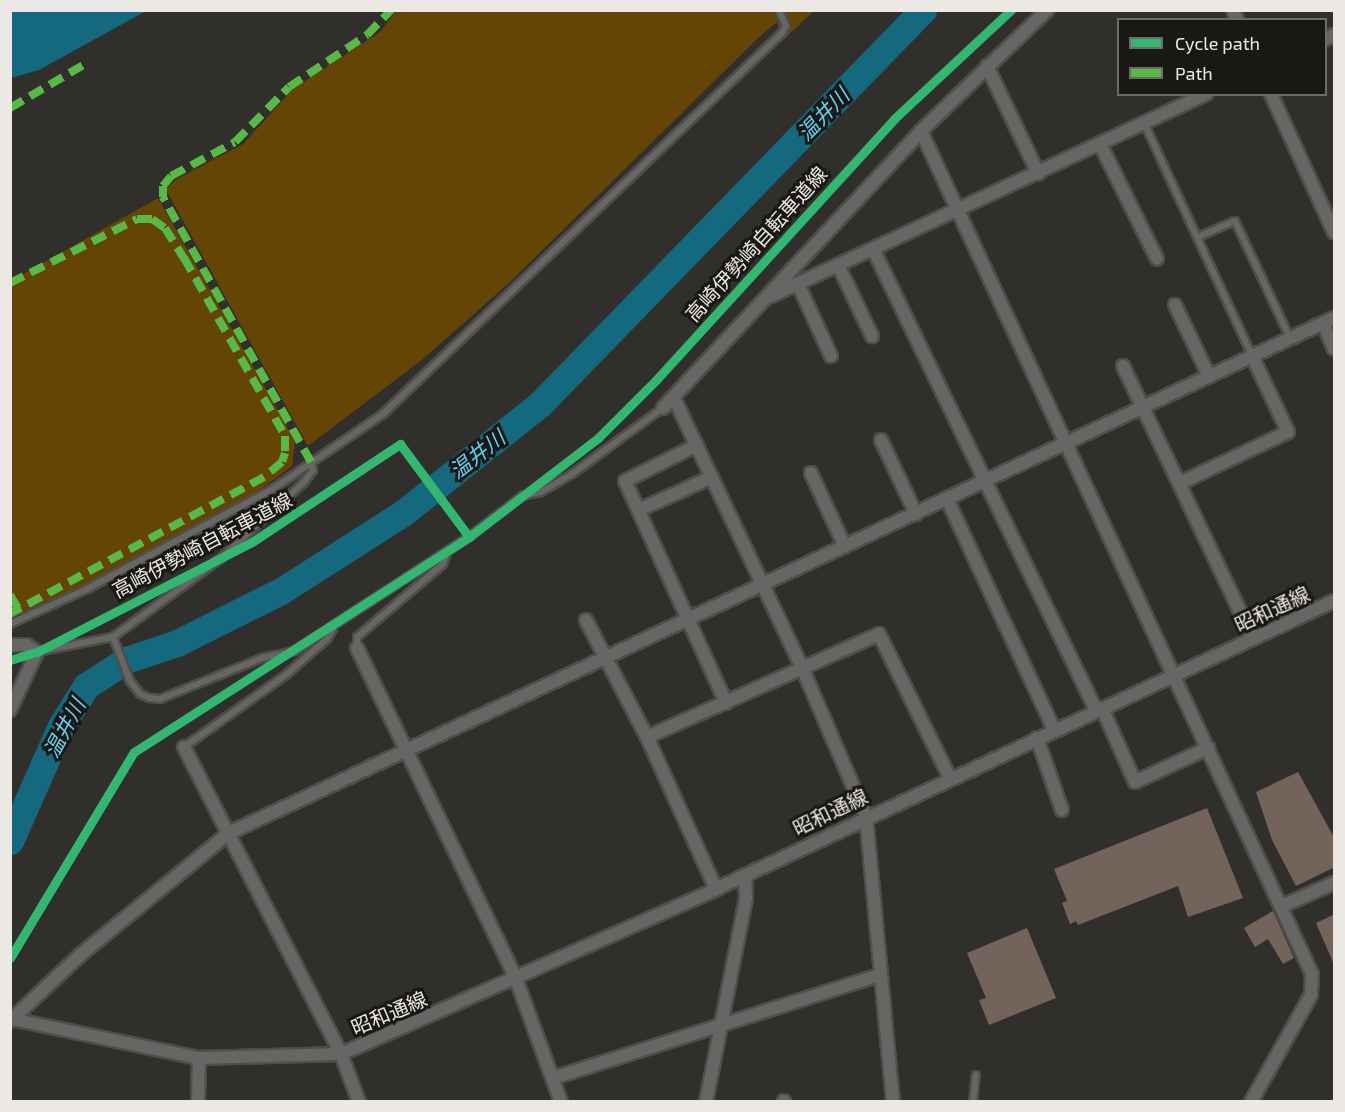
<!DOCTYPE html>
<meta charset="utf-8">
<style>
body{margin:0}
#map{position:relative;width:1345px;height:1112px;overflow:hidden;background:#312f2c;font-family:"Exo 2","Noto Sans JP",sans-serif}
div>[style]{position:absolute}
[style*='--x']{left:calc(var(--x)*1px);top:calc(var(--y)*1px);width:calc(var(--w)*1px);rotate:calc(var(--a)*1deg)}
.green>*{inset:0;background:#654506}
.water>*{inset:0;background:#14697f}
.river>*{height:27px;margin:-13.5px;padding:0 13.5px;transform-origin:13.5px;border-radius:13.5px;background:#14697f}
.building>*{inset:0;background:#73635b}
.roads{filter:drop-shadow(2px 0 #4f4e4a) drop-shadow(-2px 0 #4f4e4a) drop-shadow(0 2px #4f4e4a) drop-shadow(0 -2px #4f4e4a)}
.service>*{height:6px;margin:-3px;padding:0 3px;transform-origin:3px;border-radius:3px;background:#686664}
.minor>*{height:12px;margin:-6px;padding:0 6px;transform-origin:6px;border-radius:6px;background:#686664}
.quiet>*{height:8px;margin-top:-4px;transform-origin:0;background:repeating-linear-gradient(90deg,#58b947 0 15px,transparent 0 23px)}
.cycleway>*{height:9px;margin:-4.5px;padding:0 4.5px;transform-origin:4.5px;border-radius:4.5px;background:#33b770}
span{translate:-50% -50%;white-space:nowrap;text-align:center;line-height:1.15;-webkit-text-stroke:6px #1a1815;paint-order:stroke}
.street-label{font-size:20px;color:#ece9e4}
.water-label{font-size:21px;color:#62d1f3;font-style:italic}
.frame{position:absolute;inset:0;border:12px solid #ece9e4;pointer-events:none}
.legend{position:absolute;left:1117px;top:18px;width:210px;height:78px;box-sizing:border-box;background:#1a1815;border:2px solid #6e6c68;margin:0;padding:8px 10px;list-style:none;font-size:18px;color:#ece9e4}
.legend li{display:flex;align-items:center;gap:12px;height:30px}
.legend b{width:30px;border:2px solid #6e6c68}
</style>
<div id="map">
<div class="green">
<i style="clip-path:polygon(396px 11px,814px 11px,784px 39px,777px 22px,760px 36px,511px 281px,423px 359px,308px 446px,166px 190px,175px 180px,243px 144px,293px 89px,380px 32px)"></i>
<i style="clip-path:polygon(158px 198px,295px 441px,292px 466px,257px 492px,84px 585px,11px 617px,11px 281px)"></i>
</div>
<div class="water">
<i style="clip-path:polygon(11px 10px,146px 10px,146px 11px,39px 70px,11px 78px)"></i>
</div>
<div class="river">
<i style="--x:10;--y:841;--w:126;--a:-66.1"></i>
<i style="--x:61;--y:726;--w:47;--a:-58"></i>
<i style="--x:86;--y:686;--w:48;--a:-33"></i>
<i style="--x:126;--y:660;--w:54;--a:-18.4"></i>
<i style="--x:177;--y:643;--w:116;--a:-26.6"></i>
<i style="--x:281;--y:591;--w:145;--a:-32.6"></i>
<i style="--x:403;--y:513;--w:174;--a:-38.5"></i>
<i style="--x:539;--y:405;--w:551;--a:-45.81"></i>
</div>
<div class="building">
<i style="clip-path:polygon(1298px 772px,1335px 839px,1335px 867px,1296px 886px,1272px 840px,1256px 792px)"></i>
<i style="clip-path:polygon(1207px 808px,1243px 898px,1188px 917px,1178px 886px,1078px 925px,1076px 921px,1070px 924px,1062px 903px,1067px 901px,1054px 869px)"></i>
<i style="clip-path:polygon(1273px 911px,1294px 958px,1283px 964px,1268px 939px,1255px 947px,1244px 928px)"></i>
<i style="clip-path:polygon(1335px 914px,1335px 967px,1316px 923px)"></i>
<i style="clip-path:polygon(1027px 928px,1056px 998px,989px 1025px,979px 1000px,986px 998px,967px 953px)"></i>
</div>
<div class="roads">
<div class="service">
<i style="--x:1144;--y:123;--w:257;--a:65.1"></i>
<i style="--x:1198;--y:237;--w:40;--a:-23.4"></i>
<i style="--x:1235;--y:221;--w:129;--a:64.8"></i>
<i style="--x:10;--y:624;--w:85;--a:-24.4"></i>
<i style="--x:87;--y:589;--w:209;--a:-28.3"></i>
<i style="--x:271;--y:490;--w:135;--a:-34.2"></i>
<i style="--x:383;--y:414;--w:552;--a:-43.68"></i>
<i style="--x:782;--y:33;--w:8;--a:-60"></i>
<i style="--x:786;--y:26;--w:17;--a:-114"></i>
<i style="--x:113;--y:637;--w:47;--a:68.9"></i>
<i style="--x:130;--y:681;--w:16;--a:52"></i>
<i style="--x:140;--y:694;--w:11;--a:22"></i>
<i style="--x:150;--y:698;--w:10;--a:6"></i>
<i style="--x:160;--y:699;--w:110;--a:-21.9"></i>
<i style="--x:262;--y:658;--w:33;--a:-12"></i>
<i style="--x:294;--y:651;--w:209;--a:-33.1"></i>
<i style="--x:469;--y:537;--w:67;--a:-37.7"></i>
<i style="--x:522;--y:496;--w:19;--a:-12"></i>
<i style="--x:541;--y:492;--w:36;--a:-30"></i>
<i style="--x:572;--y:474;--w:112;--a:-36"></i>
<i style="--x:357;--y:648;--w:11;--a:-90"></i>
<i style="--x:357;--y:637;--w:113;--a:-40.3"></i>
<i style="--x:443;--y:564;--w:12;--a:-70"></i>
<i style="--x:37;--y:652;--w:77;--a:-11.2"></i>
<i style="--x:113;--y:637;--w:132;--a:-36.1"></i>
<i style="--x:220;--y:559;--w:114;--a:-42.5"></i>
<i style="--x:304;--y:482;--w:15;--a:-53"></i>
<i style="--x:313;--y:470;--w:8;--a:-104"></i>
<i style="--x:184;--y:747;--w:126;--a:-35.3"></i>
<i style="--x:287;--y:674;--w:53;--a:-41.2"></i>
<i style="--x:327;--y:639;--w:12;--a:-59"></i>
<i style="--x:973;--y:1102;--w:27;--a:-84"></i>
</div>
<div class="minor">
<i style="--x:1233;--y:10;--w:11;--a:68"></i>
<i style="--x:1326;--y:39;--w:9;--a:-27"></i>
<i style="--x:987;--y:66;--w:119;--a:64.5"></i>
<i style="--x:1271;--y:94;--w:152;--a:65.5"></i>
<i style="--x:921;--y:131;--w:929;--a:65.12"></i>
<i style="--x:1312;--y:974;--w:21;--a:93"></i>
<i style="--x:1311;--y:995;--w:123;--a:119.3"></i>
<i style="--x:1100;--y:144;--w:128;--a:63.6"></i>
<i style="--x:873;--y:249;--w:512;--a:64.19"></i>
<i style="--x:838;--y:265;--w:79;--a:64.4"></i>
<i style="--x:798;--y:284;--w:79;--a:65.4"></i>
<i style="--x:771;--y:296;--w:480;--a:-24.9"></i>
<i style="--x:1175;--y:305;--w:79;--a:64.4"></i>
<i style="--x:1323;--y:323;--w:28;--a:67"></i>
<i style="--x:1123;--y:366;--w:302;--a:64.5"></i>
<i style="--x:674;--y:398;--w:301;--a:64.6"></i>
<i style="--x:803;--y:670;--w:159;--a:66.7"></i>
<i style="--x:866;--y:816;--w:287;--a:84.6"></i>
<i style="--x:663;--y:408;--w:379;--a:-47"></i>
<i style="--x:921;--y:131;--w:175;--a:-43.8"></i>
<i style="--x:881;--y:440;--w:82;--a:64.7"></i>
<i style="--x:697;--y:445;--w:80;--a:153.4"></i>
<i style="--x:625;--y:481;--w:244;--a:65.5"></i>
<i style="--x:811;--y:473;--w:81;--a:65.3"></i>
<i style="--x:1180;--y:483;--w:119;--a:-25.3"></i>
<i style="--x:1288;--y:432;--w:84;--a:-115.3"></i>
<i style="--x:947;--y:499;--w:255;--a:65.1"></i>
<i style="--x:639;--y:510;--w:80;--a:-24.3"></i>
<i style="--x:586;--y:620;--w:132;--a:62.5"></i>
<i style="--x:647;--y:737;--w:167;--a:65.6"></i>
<i style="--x:10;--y:645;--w:16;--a:0"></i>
<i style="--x:26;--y:645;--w:13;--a:32"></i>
<i style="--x:37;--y:652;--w:64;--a:115"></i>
<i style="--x:357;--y:648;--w:367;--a:64.3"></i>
<i style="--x:516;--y:979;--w:131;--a:69.9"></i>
<i style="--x:1102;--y:708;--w:81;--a:66"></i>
<i style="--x:1135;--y:782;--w:81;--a:-25"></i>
<i style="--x:647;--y:737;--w:254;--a:-23.9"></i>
<i style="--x:879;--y:634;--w:161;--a:63.8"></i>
<i style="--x:1037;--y:738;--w:76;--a:70.9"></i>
<i style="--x:184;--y:747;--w:345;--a:62.9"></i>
<i style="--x:341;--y:1054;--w:51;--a:69.4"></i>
<i style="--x:1282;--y:906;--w:57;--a:-23.9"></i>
<i style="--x:12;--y:1019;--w:191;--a:11.8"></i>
<i style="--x:199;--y:1058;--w:142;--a:-1.6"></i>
<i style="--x:341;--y:1054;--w:410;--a:-23.7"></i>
<i style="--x:716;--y:889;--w:682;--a:-24.99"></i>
<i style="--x:10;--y:1021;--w:96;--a:-43.3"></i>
<i style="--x:80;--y:955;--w:193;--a:-39.3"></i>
<i style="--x:229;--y:833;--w:1219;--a:-24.99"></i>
<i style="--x:553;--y:1078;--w:343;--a:-17.5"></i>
<i style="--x:198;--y:1102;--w:44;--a:-88.7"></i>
<i style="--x:706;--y:1102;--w:207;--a:-78.9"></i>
<i style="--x:746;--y:899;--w:24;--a:-92"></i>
<i style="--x:784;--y:1102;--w:1;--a:-90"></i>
</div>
</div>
<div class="quiet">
<i style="--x:10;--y:108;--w:87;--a:-30.4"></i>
<i style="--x:10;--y:283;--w:142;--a:-26.7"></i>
<i style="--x:137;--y:219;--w:15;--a:0"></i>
<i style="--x:152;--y:219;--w:16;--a:35"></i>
<i style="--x:165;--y:228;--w:36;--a:58"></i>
<i style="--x:184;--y:258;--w:205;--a:60.4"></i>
<i style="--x:285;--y:436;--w:17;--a:90"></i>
<i style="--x:285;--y:453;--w:9;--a:108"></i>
<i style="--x:282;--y:462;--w:23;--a:140"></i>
<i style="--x:264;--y:477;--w:289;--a:151.7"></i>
<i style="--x:311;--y:462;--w:304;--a:-119.2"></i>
<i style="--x:163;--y:197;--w:11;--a:-90"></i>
<i style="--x:163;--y:186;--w:13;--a:-51"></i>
<i style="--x:171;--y:176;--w:72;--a:-28"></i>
<i style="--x:235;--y:142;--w:77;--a:-45.5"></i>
<i style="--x:289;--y:87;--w:94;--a:-33.7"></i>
<i style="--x:367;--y:35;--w:35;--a:-46"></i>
<i style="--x:10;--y:595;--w:17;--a:59"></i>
</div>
<div class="cycleway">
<i style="--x:10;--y:660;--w:28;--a:-17"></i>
<i style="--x:37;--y:652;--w:242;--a:-27.1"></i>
<i style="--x:252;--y:542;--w:178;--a:-33.5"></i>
<i style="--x:400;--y:444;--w:116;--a:53.4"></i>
<i style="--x:10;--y:958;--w:240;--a:-59"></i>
<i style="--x:134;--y:752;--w:398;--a:-32.7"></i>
<i style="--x:469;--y:537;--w:163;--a:-37.5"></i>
<i style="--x:598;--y:438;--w:82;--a:-45"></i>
<i style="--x:656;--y:380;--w:353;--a:-47.6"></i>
<i style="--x:894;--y:119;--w:160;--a:-43"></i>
</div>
<div class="street-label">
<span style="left:756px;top:244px;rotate:-48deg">高崎伊勢崎自転車道線</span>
<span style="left:202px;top:545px;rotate:-28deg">高崎伊勢崎自転車道線</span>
<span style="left:1272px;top:609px;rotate:-25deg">昭和通線</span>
<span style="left:830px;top:812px;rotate:-26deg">昭和通線</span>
<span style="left:389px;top:1013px;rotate:-23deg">昭和通線</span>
</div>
<div class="water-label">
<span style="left:823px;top:114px;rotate:-46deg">温井川</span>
<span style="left:477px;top:454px;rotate:-38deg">温井川</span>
<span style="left:64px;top:728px;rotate:-62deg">温井川</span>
</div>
<div class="frame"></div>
<ul class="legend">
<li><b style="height:8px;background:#33b770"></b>Cycle path</li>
<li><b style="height:8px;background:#58b947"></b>Path</li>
</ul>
</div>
